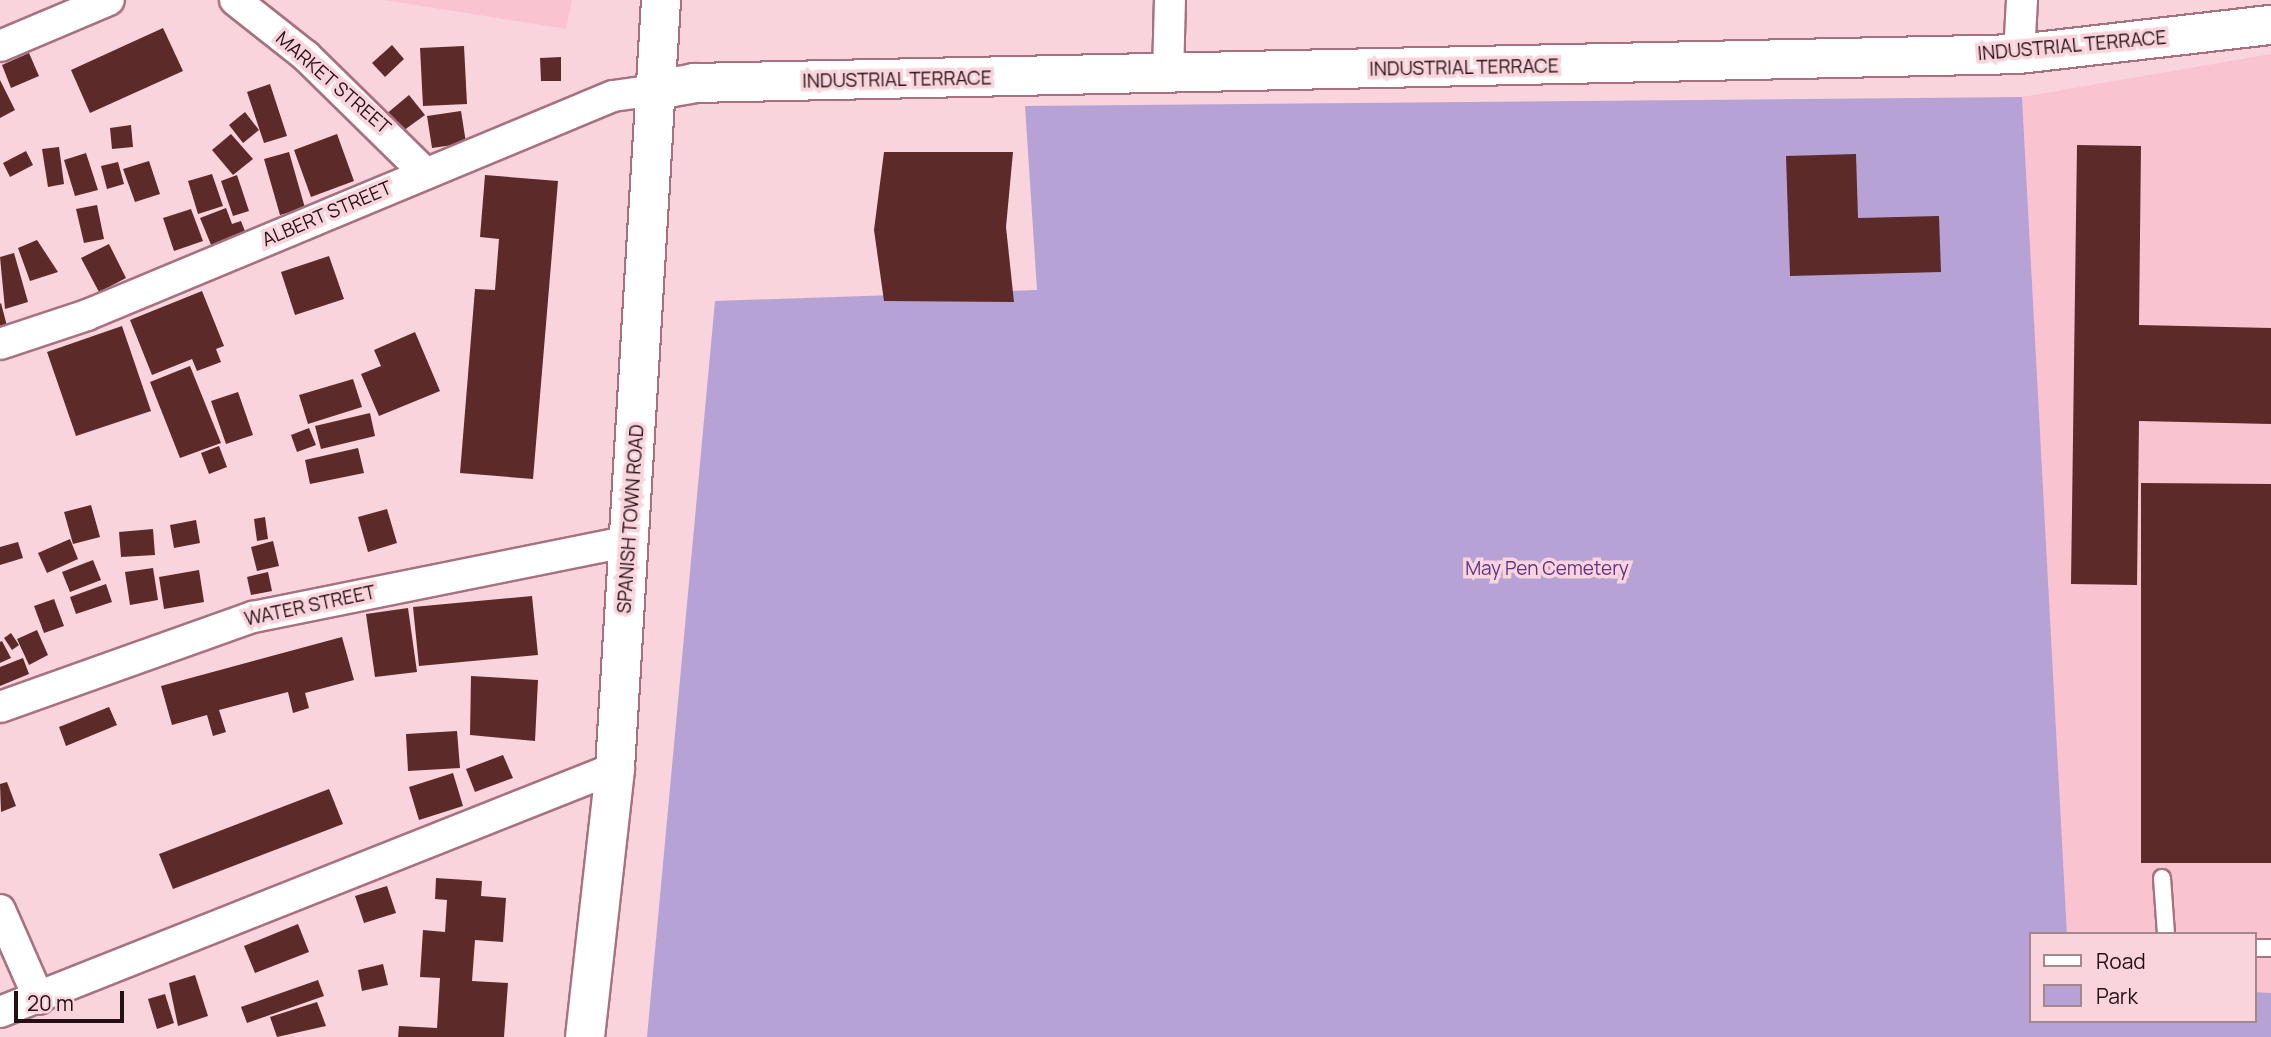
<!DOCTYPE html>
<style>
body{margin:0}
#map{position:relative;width:2271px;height:1037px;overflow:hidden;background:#f9d4dc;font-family:Manrope,sans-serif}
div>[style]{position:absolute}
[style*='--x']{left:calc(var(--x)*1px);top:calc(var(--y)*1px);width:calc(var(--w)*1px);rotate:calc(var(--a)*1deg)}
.built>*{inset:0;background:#fac3d0}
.green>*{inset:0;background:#b7a2d6}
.building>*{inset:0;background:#5b2a29}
.roads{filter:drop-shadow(2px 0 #a8717f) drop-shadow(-2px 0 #a8717f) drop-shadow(0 2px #a8717f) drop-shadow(0 -2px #a8717f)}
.lane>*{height:16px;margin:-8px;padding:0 8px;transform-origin:8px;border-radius:8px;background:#fff}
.street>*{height:30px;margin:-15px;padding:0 15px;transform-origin:15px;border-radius:15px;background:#fff}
.secondary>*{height:38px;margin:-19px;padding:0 19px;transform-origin:19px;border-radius:19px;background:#fff}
span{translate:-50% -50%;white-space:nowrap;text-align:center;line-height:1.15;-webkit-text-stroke:7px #f9d4dc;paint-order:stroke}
.street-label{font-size:19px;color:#251016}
.park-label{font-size:19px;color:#5d3588}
.legend{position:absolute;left:2029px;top:932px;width:228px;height:91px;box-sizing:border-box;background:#f9d4dc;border:2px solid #a4868d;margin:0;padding:9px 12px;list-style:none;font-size:21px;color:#251016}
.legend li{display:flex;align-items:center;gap:14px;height:35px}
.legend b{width:35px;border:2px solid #a4868d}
.scale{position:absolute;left:14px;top:991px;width:110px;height:32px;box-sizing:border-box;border:4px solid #251016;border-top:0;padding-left:9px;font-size:21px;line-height:24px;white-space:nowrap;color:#251016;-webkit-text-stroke:5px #f9d4dc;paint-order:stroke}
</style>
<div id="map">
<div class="built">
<i style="clip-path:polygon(385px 0,572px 0,566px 29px)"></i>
<i style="clip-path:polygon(2271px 54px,2271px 993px,2255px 992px,2255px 934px,2067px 934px,2022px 97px)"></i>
</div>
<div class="green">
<i style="clip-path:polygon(2022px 97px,2067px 934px,2031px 934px,2031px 1021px,2255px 1021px,2255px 992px,2271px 993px,2271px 1037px,647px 1037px,715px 301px,1037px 290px,1025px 106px)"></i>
</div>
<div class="building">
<i style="clip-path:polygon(163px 28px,183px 71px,90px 113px,71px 70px)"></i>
<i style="clip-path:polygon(392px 45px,404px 59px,385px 77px,372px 63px)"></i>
<i style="clip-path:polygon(464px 46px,467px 104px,423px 106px,420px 48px)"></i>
<i style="clip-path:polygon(29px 53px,39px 76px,11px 88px,2px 65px)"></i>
<i style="clip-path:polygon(561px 57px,561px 81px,541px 81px,540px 58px)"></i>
<i style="clip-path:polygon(0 80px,15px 110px,0 118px)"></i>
<i style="clip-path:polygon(270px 84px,287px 136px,264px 143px,247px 92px)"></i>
<i style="clip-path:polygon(409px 95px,425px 115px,396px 136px,379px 120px)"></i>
<i style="clip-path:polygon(461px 111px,466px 143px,432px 148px,427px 116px)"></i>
<i style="clip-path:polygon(245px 112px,259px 130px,243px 143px,229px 125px)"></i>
<i style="clip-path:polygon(131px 125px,133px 147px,112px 149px,110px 128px)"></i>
<i style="clip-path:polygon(231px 134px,253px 159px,233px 175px,212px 150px)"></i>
<i style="clip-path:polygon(337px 134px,354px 181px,311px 197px,294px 150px)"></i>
<i style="clip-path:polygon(2077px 145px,2141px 146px,2139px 325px,2271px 328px,2271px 424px,2139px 421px,2137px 585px,2071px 584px)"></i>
<i style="clip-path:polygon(59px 147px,64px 184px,48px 187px,42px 149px)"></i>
<i style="clip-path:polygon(26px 151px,33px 165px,10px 177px,3px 163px)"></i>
<i style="clip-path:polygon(289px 152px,305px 208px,280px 215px,264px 159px)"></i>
<i style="clip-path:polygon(884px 152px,1013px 152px,1006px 227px,1014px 302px,884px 301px,874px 230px)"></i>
<i style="clip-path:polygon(86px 153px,98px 190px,75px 196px,64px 160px)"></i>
<i style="clip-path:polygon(1856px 154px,1858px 218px,1939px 216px,1941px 272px,1790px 276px,1786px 156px)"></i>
<i style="clip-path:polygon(149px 161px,160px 194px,135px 202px,123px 169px)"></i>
<i style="clip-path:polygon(118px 162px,124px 184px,107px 189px,101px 166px)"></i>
<i style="clip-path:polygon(212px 174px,223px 206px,198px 214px,188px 181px)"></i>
<i style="clip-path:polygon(237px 175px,249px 211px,233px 216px,221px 181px)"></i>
<i style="clip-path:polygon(485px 175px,558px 181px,533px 479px,460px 473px,475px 289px,495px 290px,499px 239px,480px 237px)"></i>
<i style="clip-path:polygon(97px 205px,104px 239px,84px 243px,76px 209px)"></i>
<i style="clip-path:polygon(226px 208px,232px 224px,241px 221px,248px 239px,214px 252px,200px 218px)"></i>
<i style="clip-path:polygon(191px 209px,203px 241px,174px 251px,163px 218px)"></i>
<i style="clip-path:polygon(37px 240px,58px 272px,30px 281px,18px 248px)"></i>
<i style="clip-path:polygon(109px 244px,126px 278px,99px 292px,81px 258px)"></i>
<i style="clip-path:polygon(14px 253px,28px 302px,5px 309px,0 257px)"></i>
<i style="clip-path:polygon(329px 256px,344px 299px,295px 315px,281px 272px)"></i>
<i style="clip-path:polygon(202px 291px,224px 346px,216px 349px,221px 362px,197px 371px,192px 359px,152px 375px,130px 320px)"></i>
<i style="clip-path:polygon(1px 303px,7px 326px,0 329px,0 304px)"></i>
<i style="clip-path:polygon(122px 326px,151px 411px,76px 436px,47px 352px)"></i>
<i style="clip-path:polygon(415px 332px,440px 391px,379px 416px,361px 374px,381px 366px,374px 350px)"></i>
<i style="clip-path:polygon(190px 366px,221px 443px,180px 458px,150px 382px)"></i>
<i style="clip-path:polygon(353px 379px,362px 407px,308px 424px,299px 395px)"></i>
<i style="clip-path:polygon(238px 392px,253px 435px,226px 444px,211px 401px)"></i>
<i style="clip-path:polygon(370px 413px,375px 436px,321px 449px,315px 426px)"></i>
<i style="clip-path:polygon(309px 428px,316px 445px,297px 452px,291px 435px)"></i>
<i style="clip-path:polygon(219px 446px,227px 467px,209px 474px,201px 453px)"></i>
<i style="clip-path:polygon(358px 448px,364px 473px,310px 484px,305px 460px)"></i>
<i style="clip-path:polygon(2141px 483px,2271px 484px,2271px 863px,2141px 863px)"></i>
<i style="clip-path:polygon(91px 505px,100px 537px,73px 544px,64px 512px)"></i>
<i style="clip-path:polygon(387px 509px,397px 543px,368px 552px,358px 517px)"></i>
<i style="clip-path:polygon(265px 517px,268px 539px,257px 541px,254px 519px)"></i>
<i style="clip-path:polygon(196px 520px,200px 543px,174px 548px,170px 525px)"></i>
<i style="clip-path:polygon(153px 529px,155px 555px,121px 557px,119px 532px)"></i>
<i style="clip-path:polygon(70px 539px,78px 559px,47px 573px,38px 553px)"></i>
<i style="clip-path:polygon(273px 541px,279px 566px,257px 571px,251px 547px)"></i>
<i style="clip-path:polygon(18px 542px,23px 558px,0 565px,0 547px)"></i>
<i style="clip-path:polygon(93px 560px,101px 580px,70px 592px,62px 572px)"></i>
<i style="clip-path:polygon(153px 568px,158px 600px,130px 605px,125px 572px)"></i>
<i style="clip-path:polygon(199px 570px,204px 602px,164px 609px,159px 577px)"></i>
<i style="clip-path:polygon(268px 572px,272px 591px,251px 595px,247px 577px)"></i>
<i style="clip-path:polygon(106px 584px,112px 602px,76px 614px,70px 597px)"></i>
<i style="clip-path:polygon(532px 596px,538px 655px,419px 666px,413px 607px)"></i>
<i style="clip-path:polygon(54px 599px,64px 626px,44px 633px,34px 606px)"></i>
<i style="clip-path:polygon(408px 608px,417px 672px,375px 677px,366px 614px)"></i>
<i style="clip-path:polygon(37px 630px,48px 655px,29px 665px,17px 639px)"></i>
<i style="clip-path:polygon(11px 633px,19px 645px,12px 650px,4px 638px)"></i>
<i style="clip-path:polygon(342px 637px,354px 680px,305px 693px,309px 708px,293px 713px,288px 692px,219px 710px,226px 732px,213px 736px,207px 715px,172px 725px,161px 686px)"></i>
<i style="clip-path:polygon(2px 641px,11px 658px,0 663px,0 642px)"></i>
<i style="clip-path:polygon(23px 658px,29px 674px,0 686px,0 667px)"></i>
<i style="clip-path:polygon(471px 676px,538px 680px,535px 741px,470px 735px)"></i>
<i style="clip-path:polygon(109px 707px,117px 725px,66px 746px,59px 727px)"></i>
<i style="clip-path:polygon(457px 731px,460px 768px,408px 771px,406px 734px)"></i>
<i style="clip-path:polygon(503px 755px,513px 778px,475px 792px,466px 769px)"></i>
<i style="clip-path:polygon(453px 773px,463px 806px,419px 820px,409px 787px)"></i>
<i style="clip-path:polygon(7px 782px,16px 806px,1px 812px,0 784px)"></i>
<i style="clip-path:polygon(329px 789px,343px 824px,173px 889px,159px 854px)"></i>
<i style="clip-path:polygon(436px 878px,482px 881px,481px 896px,506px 898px,503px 942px,475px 940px,472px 981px,508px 983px,504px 1037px,398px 1037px,399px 1026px,437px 1028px,440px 978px,420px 977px,423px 930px,445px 932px,447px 900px,435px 899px)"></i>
<i style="clip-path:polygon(387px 886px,396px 913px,364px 923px,355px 896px)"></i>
<i style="clip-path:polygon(298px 924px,309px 952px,255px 973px,244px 946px)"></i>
<i style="clip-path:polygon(383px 964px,388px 985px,362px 991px,358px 970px)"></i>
<i style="clip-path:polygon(195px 975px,208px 1016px,178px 1026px,169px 983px)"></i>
<i style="clip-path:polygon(318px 980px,324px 996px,247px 1023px,241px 1007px)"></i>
<i style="clip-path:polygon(165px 994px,174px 1023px,157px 1029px,148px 999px)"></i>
<i style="clip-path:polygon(317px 1002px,326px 1026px,277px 1037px,270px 1017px)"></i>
</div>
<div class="roads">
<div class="lane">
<i style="--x:2162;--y:878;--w:56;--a:85.9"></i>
<i style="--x:2255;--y:948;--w:16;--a:0"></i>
</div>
<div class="street">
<i style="--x:235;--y:0;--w:90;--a:38.3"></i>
<i style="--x:306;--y:56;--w:167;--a:44.5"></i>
<i style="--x:0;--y:46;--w:118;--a:-22.9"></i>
<i style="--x:2019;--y:54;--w:54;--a:-86.8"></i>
<i style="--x:1168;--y:75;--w:75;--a:-88.5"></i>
<i style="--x:0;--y:344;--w:92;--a:-18.4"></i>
<i style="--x:87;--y:315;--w:570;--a:-22.6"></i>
<i style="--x:613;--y:96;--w:43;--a:-7.9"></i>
<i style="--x:0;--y:707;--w:269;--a:-19.6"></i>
<i style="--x:253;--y:617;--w:385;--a:-11.4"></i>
<i style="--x:0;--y:910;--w:97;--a:66.3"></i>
<i style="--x:0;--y:1012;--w:662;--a:-21.64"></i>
</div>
<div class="secondary">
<i style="--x:656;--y:90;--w:39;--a:-10"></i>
<i style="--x:694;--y:83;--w:1325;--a:-1.25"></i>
<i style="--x:2019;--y:54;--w:254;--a:-6.6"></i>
<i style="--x:585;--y:1037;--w:271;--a:-83.6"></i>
<i style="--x:615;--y:768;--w:769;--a:-86.57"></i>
</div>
</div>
<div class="street-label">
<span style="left:2072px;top:46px;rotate:-5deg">INDUSTRIAL TERRACE</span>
<span style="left:1464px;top:68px;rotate:-1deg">INDUSTRIAL TERRACE</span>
<span style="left:897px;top:80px;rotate:-1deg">INDUSTRIAL TERRACE</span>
<span style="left:333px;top:83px;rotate:41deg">MARKET STREET</span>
<span style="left:327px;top:214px;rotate:-23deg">ALBERT STREET</span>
<span style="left:631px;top:519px;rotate:-86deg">SPANISH TOWN ROAD</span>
<span style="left:310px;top:606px;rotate:-12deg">WATER STREET</span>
</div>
<div class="park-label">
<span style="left:1547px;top:569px">May Pen Cemetery</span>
</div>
<ul class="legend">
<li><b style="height:9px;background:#fff"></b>Road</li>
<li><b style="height:19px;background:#b7a2d6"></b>Park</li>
</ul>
<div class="scale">20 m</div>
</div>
